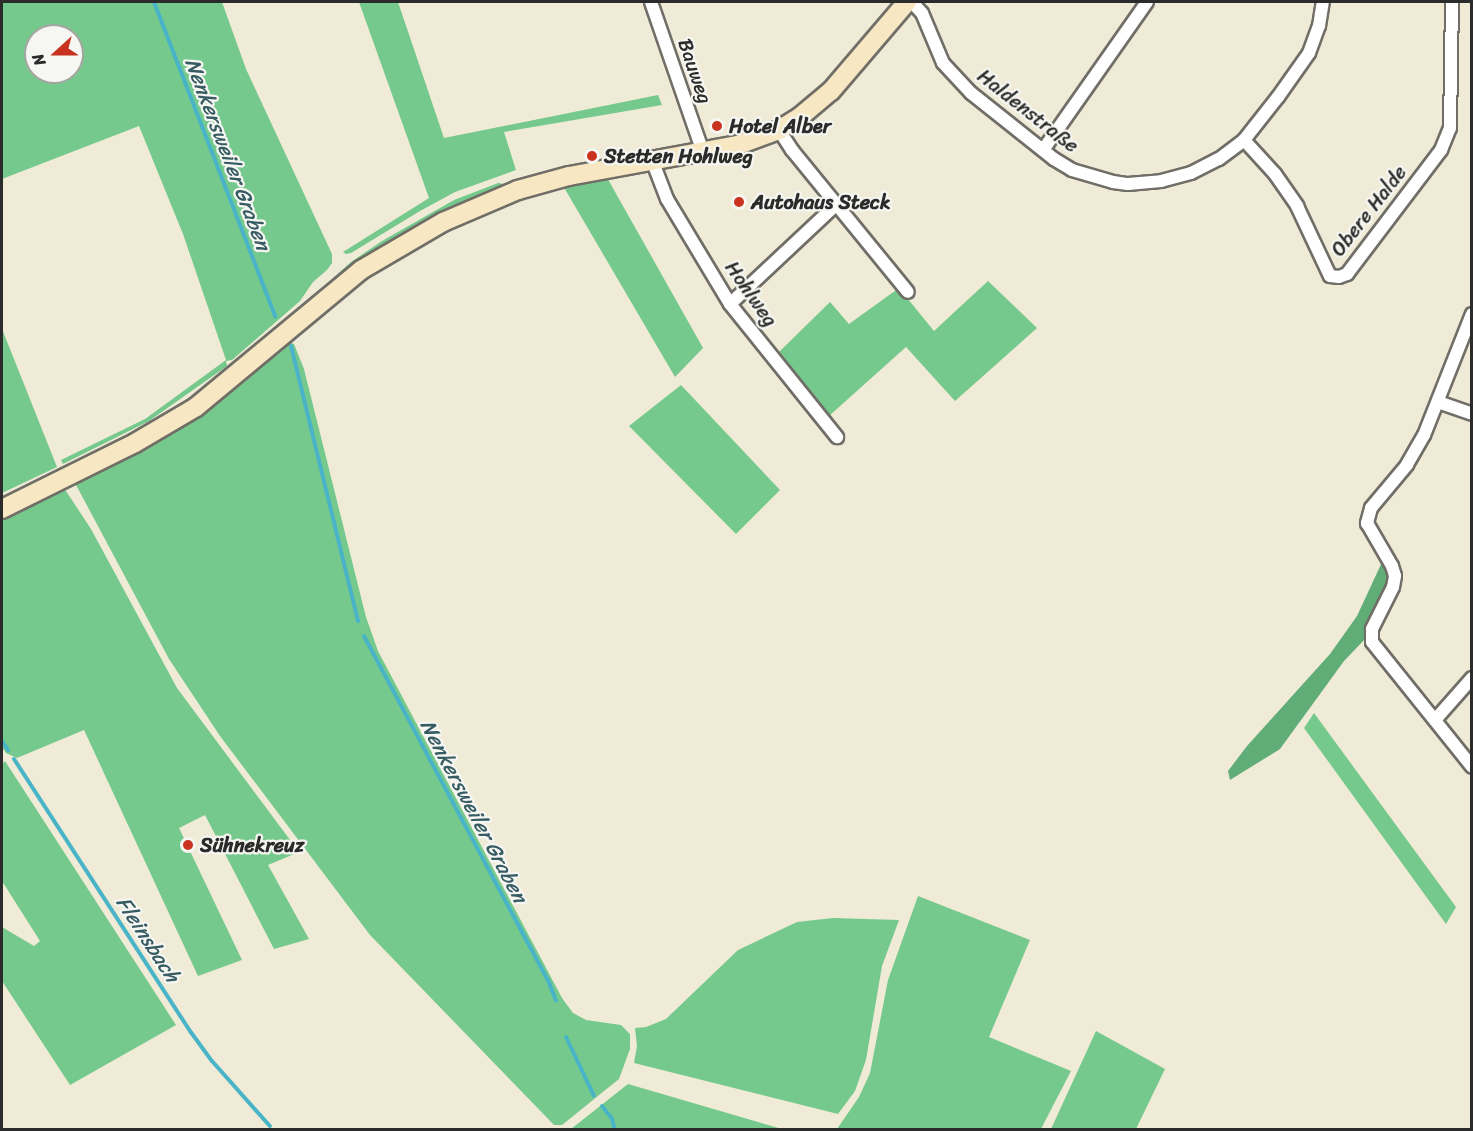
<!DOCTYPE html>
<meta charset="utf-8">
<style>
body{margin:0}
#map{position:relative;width:1473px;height:1131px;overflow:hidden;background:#efebd7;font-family:Sriracha,sans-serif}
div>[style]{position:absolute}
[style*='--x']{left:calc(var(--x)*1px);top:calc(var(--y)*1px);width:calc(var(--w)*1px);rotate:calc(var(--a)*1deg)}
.green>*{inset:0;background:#76c98c}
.forest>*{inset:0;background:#60ad78}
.stream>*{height:4px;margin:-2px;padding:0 2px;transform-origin:2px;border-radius:2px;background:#49b4c7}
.roads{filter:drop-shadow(2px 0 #706e67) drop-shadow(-2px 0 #706e67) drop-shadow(0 2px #706e67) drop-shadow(0 -2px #706e67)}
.street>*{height:12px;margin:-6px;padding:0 6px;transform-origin:6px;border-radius:6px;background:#fff}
.secondary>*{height:18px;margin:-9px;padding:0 9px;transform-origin:9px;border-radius:9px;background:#f7e8c3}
.dots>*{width:16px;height:16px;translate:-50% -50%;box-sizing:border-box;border:3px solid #f6f6f2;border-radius:50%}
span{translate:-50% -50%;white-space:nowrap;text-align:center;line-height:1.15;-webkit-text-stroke:4.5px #f6f6f2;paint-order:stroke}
.street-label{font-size:20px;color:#2b2b2b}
.poi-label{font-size:20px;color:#2b2b2b;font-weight:700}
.left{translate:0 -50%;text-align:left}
.water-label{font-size:21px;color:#365b62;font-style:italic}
.frame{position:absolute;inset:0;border:3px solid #2b2b2b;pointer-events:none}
.north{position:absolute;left:24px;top:24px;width:60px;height:60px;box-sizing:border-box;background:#f6f6f2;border:2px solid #a5a5a2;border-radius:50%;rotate:249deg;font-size:16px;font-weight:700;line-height:24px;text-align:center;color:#2b2b2b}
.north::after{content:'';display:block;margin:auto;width:21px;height:27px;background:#c8321e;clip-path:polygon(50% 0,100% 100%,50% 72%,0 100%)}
</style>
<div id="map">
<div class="green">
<i style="clip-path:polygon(evenodd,2px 2px,222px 2px,246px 69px,332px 254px,332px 263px,327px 270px,313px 282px,300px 301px,232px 360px,226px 361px,227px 366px,149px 421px,63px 464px,61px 460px,145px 419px,226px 360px,183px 234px,139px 126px,2px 179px,2px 2px,36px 36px,72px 36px,72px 72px,36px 72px,36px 36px)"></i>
<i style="clip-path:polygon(359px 2px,398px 2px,444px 138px,658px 95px,662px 105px,504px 132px,516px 170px,455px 192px,420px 211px,351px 253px,346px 254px,343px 252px,429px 198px)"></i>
<i style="clip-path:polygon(605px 174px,703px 348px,675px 377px,562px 184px)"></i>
<i style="clip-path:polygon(498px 183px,504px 184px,505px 187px,415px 228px,384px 247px,315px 297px,314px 295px,351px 262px,382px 241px,454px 200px)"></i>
<i style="clip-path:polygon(988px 281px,1037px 328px,955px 401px,906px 347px,829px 416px,779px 352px,830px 302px,849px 324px,899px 288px,934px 331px)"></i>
<i style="clip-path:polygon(2px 329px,57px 467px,2px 493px)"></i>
<i style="clip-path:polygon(285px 341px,294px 344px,304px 369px,366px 617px,378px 651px,562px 998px,573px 1013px,586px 1020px,621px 1025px,630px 1034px,630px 1049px,619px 1079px,562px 1125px,554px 1125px,370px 935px,220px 736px,169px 659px,75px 483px,140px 449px)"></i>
<i style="clip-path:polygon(681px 385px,780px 490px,736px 534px,629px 426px)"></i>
<i style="clip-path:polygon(59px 488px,66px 491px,91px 529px,177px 688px,299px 852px,268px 865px,309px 939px,274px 949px,205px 815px,179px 828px,242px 960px,198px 976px,84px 730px,17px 758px,6px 753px,2px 747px,2px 517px)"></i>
<i style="clip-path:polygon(1314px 713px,1456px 907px,1446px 924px,1304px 728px)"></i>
<i style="clip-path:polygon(5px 761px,176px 1025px,70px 1085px,2px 981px,2px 927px,34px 946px,40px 941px,2px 881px,2px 764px)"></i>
<i style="clip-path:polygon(918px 896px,1030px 940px,989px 1037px,1071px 1071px,1041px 1129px,837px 1129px,859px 1097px,870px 1073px,888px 980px)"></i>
<i style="clip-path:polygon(833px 918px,899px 920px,882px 966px,866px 1060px,855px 1091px,838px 1114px,634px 1063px,637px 1046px,635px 1028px,646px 1027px,666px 1019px,738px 950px,797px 922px)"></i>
<i style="clip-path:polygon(1096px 1031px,1165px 1069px,1136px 1129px,1051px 1129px)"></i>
<i style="clip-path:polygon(628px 1084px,782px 1129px,571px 1129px)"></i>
</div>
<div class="forest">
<i style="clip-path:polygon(1383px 560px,1392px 577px,1367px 637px,1344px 661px,1280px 749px,1230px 780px,1228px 771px,1247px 746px,1330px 654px,1357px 616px)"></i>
</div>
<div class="stream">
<i style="--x:154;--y:2;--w:337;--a:68.9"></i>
<i style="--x:291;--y:346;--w:283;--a:76.3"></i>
<i style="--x:364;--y:636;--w:390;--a:61.9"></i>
<i style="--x:548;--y:980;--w:22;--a:69"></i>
<i style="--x:2;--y:741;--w:11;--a:56"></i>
<i style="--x:14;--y:759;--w:324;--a:57.1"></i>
<i style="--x:190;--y:1031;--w:37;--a:54"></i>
<i style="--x:212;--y:1061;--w:87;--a:48.3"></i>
<i style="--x:566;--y:1037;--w:65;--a:64.6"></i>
<i style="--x:602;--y:1106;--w:16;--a:52"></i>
<i style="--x:612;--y:1119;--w:11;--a:75"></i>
</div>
<div class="roads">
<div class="street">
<i style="--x:651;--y:2;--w:159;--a:70.9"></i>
<i style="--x:912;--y:2;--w:15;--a:48"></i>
<i style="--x:922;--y:13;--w:54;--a:67.2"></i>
<i style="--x:943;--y:63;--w:41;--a:47"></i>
<i style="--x:971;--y:93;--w:106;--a:38.5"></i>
<i style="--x:1054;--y:159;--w:21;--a:31"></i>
<i style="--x:1072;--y:170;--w:43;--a:16.3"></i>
<i style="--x:1113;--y:182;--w:15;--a:8"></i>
<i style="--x:1128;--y:184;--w:33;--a:-5"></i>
<i style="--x:1161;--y:181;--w:31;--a:-15"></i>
<i style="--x:1191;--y:173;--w:31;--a:-27"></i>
<i style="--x:1219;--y:159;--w:31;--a:-37"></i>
<i style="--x:1244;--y:140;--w:55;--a:-51.7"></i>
<i style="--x:1278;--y:97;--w:54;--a:-54.8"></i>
<i style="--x:1309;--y:53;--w:29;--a:-70"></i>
<i style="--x:1319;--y:26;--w:24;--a:-81"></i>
<i style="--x:779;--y:130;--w:24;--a:57"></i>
<i style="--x:792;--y:150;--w:183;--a:50.8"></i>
<i style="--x:1244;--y:140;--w:46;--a:47.6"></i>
<i style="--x:1275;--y:174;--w:39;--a:55"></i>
<i style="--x:1297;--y:206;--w:77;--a:64.8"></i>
<i style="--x:1330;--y:276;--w:9;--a:6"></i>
<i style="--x:1339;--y:277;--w:9;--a:-21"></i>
<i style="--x:1347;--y:274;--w:156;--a:-52.8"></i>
<i style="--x:1441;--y:150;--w:24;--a:-68"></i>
<i style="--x:1450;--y:128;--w:126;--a:-89.1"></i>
<i style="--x:1043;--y:150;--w:181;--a:-54.9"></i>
<i style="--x:652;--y:160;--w:42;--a:69"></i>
<i style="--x:667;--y:199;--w:122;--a:59"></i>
<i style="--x:730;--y:304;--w:171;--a:51.2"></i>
<i style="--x:730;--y:304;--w:146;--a:-43.1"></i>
<i style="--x:1472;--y:314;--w:130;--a:111.6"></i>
<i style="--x:1424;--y:435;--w:34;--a:120"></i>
<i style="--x:1407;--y:465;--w:56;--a:129.9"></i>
<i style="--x:1371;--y:508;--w:16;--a:105"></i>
<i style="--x:1367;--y:523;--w:50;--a:59.8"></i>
<i style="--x:1392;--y:566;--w:10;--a:73"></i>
<i style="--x:1395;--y:576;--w:11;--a:100"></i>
<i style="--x:1393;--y:587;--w:47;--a:116.6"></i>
<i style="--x:1372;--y:629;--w:13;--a:90"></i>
<i style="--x:1372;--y:642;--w:160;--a:51.3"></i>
<i style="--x:1438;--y:402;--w:36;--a:19"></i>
<i style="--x:1435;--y:720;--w:56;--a:-48.6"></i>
</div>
<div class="secondary">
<i style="--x:2;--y:509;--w:148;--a:-26.4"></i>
<i style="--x:135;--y:443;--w:71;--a:-30.5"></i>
<i style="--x:196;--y:407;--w:214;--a:-39.7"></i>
<i style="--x:361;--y:270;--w:95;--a:-30.3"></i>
<i style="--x:443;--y:222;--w:82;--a:-23.1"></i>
<i style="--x:518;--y:190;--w:53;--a:-15.4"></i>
<i style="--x:569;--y:176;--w:172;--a:-10.4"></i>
<i style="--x:738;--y:145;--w:44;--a:-20.1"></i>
<i style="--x:779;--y:130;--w:26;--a:-32"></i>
<i style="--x:801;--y:116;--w:39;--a:-40"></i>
<i style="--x:831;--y:91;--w:117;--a:-49.5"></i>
</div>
</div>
<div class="dots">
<i style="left:717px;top:126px;background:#c8321e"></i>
<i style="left:592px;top:156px;background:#c8321e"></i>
<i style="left:739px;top:202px;background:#c8321e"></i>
<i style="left:188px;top:845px;background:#c8321e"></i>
</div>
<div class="street-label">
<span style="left:695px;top:71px;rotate:71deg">Bauweg</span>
<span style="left:1028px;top:111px;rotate:38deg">Haldenstraße</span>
<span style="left:1369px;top:211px;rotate:-52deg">Obere Halde</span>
<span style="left:751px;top:294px;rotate:55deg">Hohlweg</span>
</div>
<div class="poi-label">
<span class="left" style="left:729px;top:126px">Hotel Alber</span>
<span class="left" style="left:604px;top:156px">Stetten Hohlweg</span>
<span class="left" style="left:751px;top:202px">Autohaus Steck</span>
<span class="left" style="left:200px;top:845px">Sühnekreuz</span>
</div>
<div class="water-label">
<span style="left:228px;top:154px;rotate:69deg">Nenkersweiler Graben</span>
<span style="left:474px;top:811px;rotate:62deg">Nenkersweiler Graben</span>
<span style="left:148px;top:939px;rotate:57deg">Fleinsbach</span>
</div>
<div class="frame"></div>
<div class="north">N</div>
</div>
